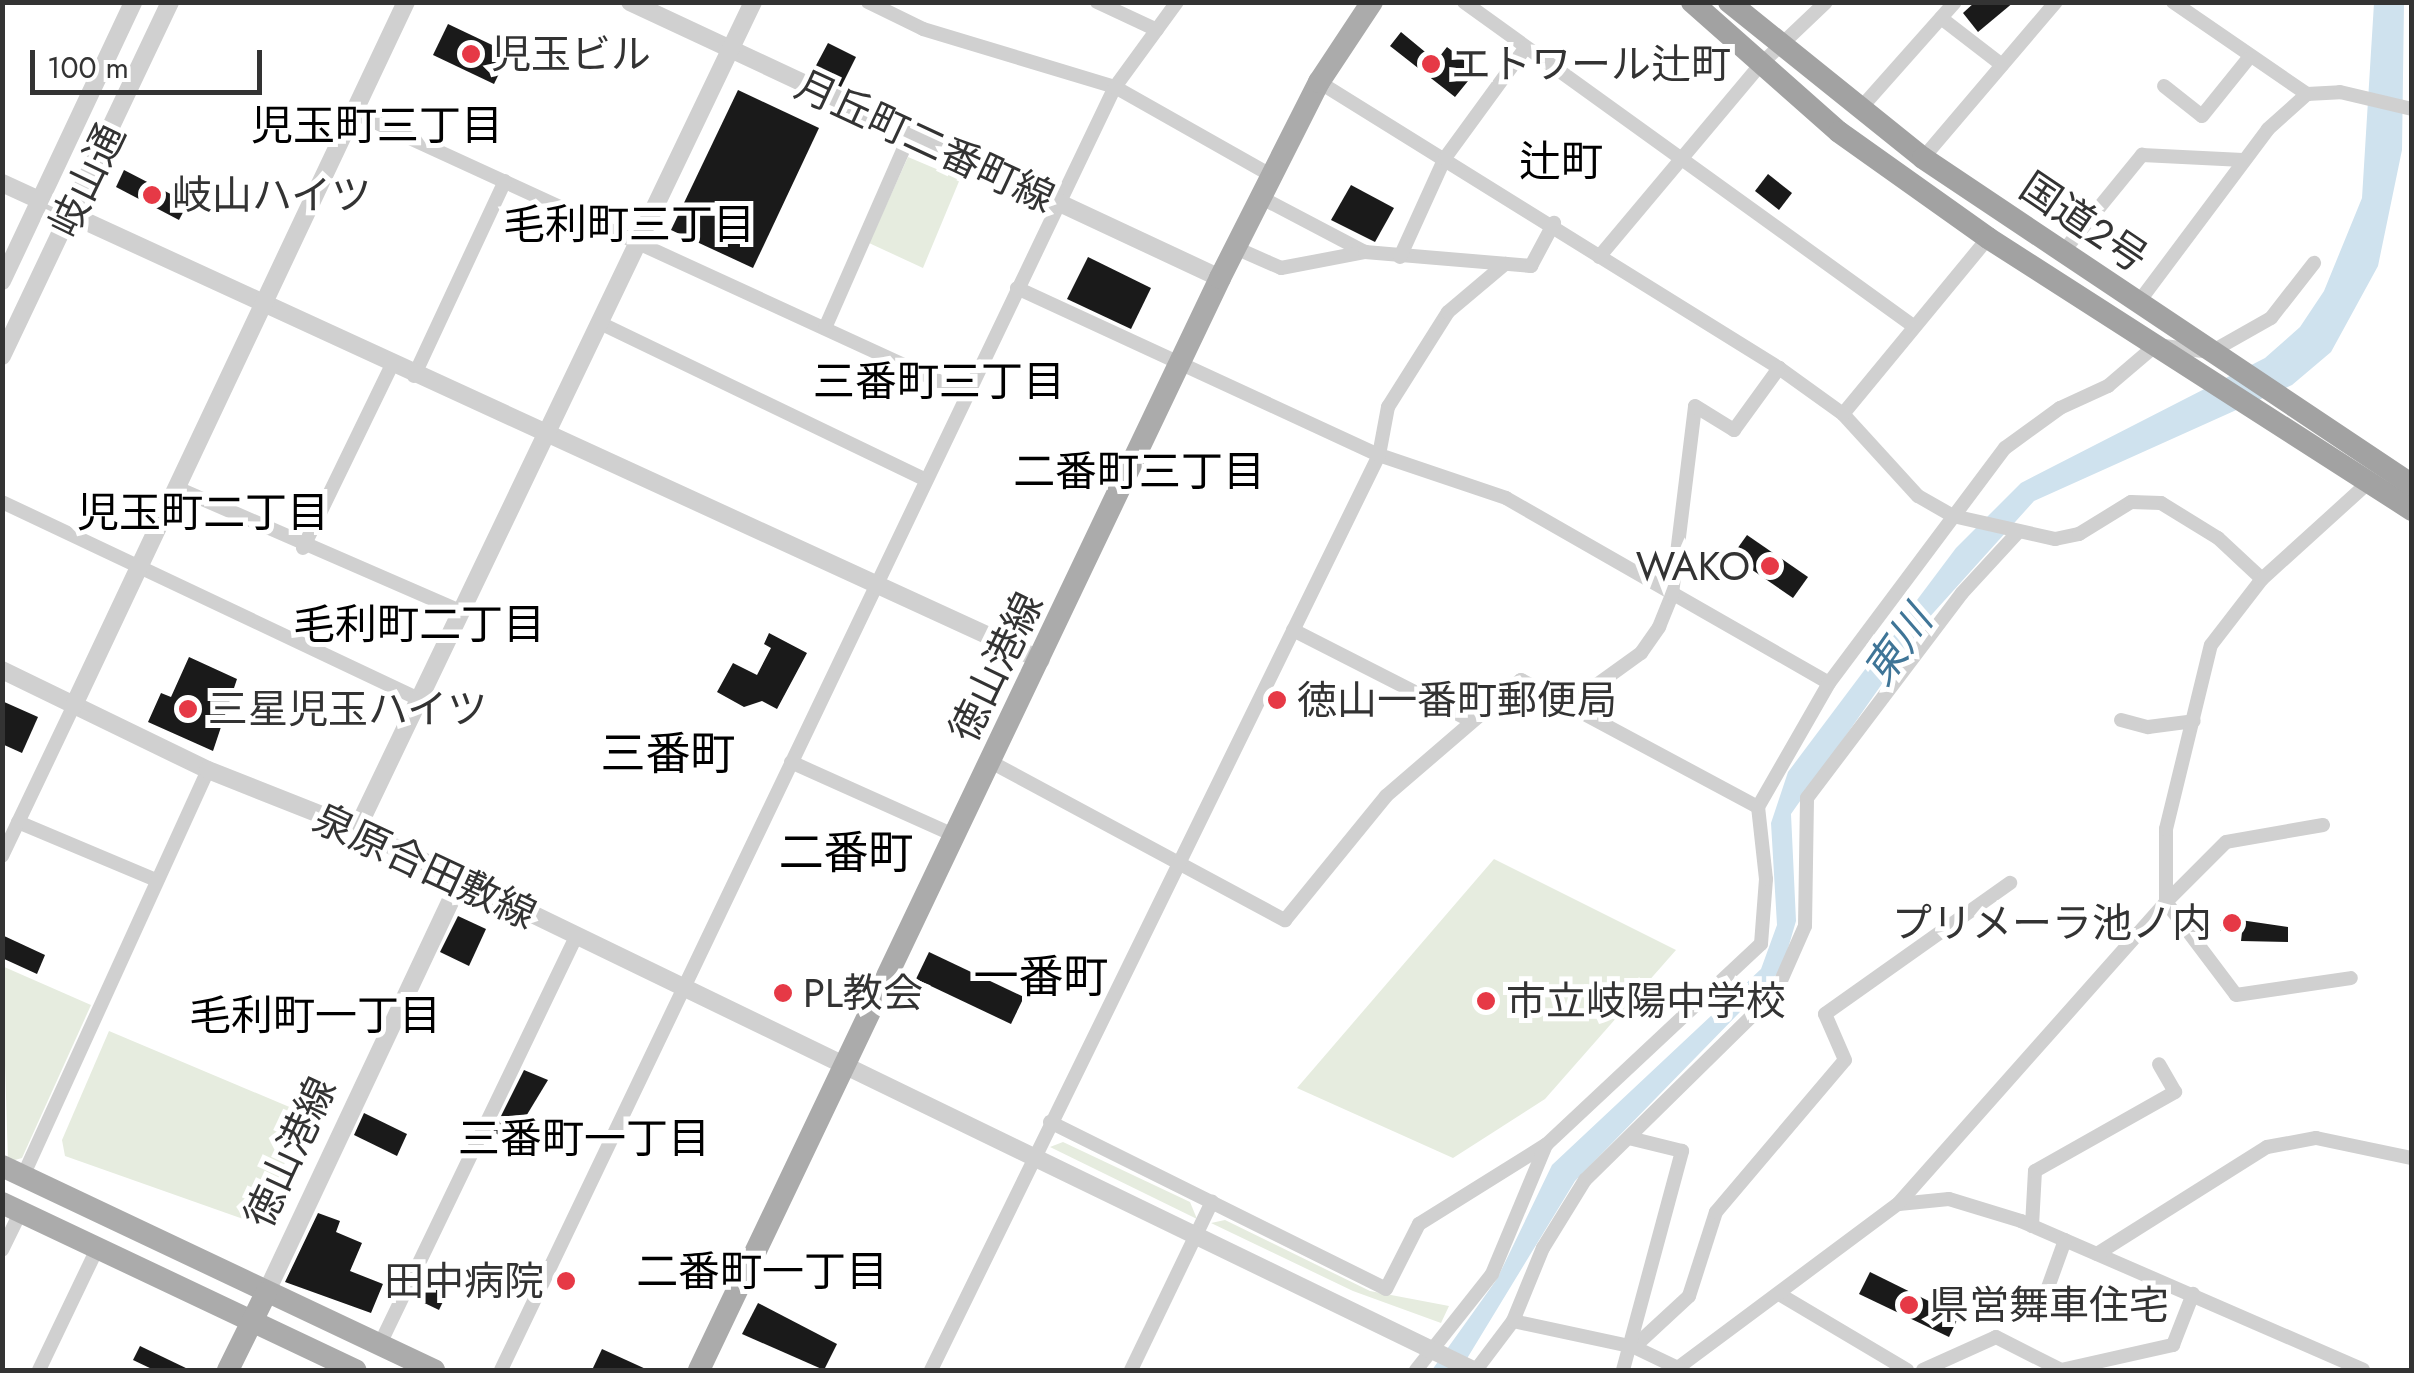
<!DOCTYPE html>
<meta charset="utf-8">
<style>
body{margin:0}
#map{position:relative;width:2414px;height:1373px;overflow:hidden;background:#fff;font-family:Jost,"Noto Sans JP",sans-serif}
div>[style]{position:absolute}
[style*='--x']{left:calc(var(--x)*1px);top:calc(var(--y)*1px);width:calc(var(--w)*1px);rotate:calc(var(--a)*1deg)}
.green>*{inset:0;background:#e6ecdf}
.water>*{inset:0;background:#cfe2ee}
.building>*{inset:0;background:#1a1a1a}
.minor>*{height:14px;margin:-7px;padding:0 7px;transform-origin:7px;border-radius:7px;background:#d0d0d0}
.tertiary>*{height:18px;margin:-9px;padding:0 9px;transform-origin:9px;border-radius:9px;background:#d0d0d0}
.primary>*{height:22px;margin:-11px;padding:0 11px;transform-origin:11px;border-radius:11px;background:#ababab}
.trunk>*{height:22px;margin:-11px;padding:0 11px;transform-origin:11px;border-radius:11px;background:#a2a2a2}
.dots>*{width:28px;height:28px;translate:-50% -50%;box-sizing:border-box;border:5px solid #fff;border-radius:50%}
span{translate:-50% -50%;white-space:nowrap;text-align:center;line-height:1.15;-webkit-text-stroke:10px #fff;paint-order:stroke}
.poi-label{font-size:40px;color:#333}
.left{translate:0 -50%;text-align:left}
.right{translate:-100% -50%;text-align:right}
.street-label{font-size:40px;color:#333}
.neighbourhood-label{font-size:42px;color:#000}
.water-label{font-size:42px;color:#3f7597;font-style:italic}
.quarter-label{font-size:45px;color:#000}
.frame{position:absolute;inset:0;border:5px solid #333;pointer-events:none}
.scale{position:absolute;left:30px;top:50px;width:232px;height:45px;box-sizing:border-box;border:5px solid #333;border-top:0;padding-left:12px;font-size:30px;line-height:35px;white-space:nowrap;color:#333;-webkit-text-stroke:8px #fff;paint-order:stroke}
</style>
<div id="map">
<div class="green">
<i style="clip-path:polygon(908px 157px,960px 179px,923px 268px,869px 243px)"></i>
<i style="clip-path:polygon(1494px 859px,1676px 950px,1545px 1099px,1453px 1158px,1297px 1088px)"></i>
<i style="clip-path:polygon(2px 966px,91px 1005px,22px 1158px,8px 1162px)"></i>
<i style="clip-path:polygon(109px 1031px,306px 1114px,264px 1211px,246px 1220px,65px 1156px,62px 1140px)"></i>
<i style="clip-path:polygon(1063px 1142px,1190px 1202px,1197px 1219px,1050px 1147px)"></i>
<i style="clip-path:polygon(1225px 1220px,1370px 1291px,1449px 1306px,1441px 1323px,1353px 1291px,1211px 1223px)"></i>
</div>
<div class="water">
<i style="clip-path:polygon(2374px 3px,2404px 3px,2402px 150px,2378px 266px,2331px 352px,2292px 385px,2034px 501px,1926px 621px,1791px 814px,1796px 921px,1782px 969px,1575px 1181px,1460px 1370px,1432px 1370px,1497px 1279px,1552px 1165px,1761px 969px,1777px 925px,1771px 823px,1788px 772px,1956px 548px,2021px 483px,2265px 358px,2300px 327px,2324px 291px,2362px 198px)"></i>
</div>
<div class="building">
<i style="clip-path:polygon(1975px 2px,2014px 2px,1978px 32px,1963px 13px)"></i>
<i style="clip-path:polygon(448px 24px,509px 53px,494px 84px,433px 55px)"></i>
<i style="clip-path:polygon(1401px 32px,1436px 61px,1447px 47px,1477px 70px,1455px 97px,1390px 46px)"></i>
<i style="clip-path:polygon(828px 43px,856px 57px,841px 87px,812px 73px)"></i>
<i style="clip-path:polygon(738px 90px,819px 128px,753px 268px,671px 230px)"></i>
<i style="clip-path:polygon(124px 170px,188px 203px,179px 220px,116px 187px)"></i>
<i style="clip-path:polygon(1768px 174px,1792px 193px,1779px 210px,1755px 191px)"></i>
<i style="clip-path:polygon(1351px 185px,1394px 208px,1375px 242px,1331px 220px)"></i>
<i style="clip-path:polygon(1088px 257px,1151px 288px,1131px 329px,1067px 299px)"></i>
<i style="clip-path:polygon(1747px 535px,1808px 577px,1793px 598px,1732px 556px)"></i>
<i style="clip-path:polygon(769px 633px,807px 653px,777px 709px,762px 701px,744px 707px,717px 692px,733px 663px,757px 675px,771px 648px,764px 644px)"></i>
<i style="clip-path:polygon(189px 657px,237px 679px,213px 751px,148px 722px,161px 693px,171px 697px)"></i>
<i style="clip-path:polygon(2px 701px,38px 717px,22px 753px,2px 744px)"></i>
<i style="clip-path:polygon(458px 916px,486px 929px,469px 966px,440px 952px)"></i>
<i style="clip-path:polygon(2220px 917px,2288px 927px,2288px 942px,2241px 941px,2242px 932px,2220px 931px)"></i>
<i style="clip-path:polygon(2px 935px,45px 955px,37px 974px,2px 958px)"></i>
<i style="clip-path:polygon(929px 952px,1024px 997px,1011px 1024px,916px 979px)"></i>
<i style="clip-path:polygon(524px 1070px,548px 1080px,511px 1141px,493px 1132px)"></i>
<i style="clip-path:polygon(364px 1113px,407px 1134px,397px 1156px,354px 1135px)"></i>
<i style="clip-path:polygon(318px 1213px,340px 1221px,336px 1232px,362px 1243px,350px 1271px,383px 1284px,371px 1313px,285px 1282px)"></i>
<i style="clip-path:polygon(1870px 1272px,1959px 1316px,1949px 1337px,1859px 1294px)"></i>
<i style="clip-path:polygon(426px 1274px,451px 1285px,439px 1310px,414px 1298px)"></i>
<i style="clip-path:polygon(758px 1303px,837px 1344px,824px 1370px,742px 1334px)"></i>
<i style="clip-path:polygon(140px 1346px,190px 1370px,154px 1370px,133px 1360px)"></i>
<i style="clip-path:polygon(602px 1349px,648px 1370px,592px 1370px)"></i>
</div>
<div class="minor">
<i style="--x:868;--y:2;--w:61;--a:26.1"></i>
<i style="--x:923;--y:29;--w:201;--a:16.8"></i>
<i style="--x:1115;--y:87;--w:180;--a:29.5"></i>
<i style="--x:1097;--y:2;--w:66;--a:25"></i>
<i style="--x:1464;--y:2;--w:552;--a:35.79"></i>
<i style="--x:2173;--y:2;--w:163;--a:34.5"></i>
<i style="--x:2307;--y:94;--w:33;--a:-3"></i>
<i style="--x:2340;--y:92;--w:74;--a:13.3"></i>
<i style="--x:1941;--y:18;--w:77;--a:37.6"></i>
<i style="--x:1319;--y:82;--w:542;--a:31.87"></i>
<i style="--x:1779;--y:368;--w:79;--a:35.7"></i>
<i style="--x:1843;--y:414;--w:111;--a:47.6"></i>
<i style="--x:1918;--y:496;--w:40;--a:29.7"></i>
<i style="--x:1953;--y:516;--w:105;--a:12.7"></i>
<i style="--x:2055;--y:539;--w:25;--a:-12"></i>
<i style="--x:2079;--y:534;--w:61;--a:-31.6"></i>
<i style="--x:2131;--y:502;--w:30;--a:2"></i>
<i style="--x:2161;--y:503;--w:67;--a:31.6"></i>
<i style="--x:2218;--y:538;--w:60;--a:43"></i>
<i style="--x:2164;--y:86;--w:48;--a:38.3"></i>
<i style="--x:2202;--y:116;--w:73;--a:-51.1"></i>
<i style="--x:1860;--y:109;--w:143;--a:-48.4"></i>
<i style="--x:355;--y:113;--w:673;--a:24.66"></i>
<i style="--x:1923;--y:158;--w:205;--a:-49.6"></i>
<i style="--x:1262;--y:198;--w:116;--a:27.7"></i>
<i style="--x:1238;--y:249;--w:47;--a:23.8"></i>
<i style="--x:1281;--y:268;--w:86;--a:-10.8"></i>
<i style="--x:1365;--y:252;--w:167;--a:4.8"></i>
<i style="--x:1531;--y:266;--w:49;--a:-61.9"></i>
<i style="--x:2062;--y:253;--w:127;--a:-50.8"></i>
<i style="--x:2142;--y:155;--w:101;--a:2.8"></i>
<i style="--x:1400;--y:257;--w:109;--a:-65.6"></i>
<i style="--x:1445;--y:158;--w:137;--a:-53.9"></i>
<i style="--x:1599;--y:257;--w:253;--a:-50"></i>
<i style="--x:1762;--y:63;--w:88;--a:-43.6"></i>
<i style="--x:1017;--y:288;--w:399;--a:24.8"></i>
<i style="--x:1379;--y:455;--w:134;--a:18.7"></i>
<i style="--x:1506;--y:498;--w:372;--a:29.8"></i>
<i style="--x:2138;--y:303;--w:217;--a:-53.2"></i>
<i style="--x:2268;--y:129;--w:52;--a:-41.9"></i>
<i style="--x:600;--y:323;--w:362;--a:25.7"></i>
<i style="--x:825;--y:328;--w:209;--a:-66.3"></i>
<i style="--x:414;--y:376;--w:215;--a:-65"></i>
<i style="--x:1843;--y:414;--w:228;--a:-50.5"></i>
<i style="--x:177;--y:488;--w:311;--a:23.5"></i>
<i style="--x:2;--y:502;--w:460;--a:25.3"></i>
<i style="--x:303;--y:548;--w:203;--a:-64.1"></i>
<i style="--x:1293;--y:630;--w:196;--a:27"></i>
<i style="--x:1573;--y:702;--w:84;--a:-35.8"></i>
<i style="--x:1641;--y:653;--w:32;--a:-55"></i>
<i style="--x:1659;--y:627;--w:35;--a:-68"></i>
<i style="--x:1672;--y:594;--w:189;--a:-83"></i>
<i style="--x:1695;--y:406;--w:46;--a:31.6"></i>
<i style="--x:1734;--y:430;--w:77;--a:-54"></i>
<i style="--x:2121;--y:720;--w:28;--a:15"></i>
<i style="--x:2148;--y:727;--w:46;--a:-7.4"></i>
<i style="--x:791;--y:762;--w:181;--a:24.2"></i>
<i style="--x:991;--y:762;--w:334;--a:28.3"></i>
<i style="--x:1285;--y:920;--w:160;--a:-50.8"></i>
<i style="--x:1386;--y:796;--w:178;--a:-40.7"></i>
<i style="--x:1521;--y:680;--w:269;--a:28.2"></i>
<i style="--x:18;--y:822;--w:150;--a:22.8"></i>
<i style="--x:2323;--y:825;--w:98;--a:170.1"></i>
<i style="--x:2226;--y:842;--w:85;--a:135"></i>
<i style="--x:2166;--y:902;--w:116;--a:53"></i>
<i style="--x:2236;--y:995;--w:116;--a:-8.4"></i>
<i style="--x:2;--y:856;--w:165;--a:-64.5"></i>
<i style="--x:1050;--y:1122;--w:375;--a:26.4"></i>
<i style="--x:1386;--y:1289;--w:73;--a:-63.1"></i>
<i style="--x:1419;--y:1224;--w:151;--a:-32"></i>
<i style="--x:1547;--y:1144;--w:293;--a:-43.1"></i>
<i style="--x:1761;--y:944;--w:65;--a:-85.6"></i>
<i style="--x:1766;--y:879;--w:72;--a:-96.3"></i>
<i style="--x:1758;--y:807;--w:143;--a:-60.2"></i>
<i style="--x:1829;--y:683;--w:294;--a:-53.2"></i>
<i style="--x:2005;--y:448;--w:68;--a:-36"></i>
<i style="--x:2060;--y:408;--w:53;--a:-24.6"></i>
<i style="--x:2108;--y:386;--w:63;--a:-40.5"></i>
<i style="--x:2156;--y:345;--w:55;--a:7.3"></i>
<i style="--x:2211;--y:352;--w:69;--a:-29.5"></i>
<i style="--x:2271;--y:318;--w:70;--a:-52"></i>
<i style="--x:23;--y:1176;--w:446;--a:-65.5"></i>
<i style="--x:1899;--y:1204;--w:50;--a:-5.7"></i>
<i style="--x:1949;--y:1199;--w:75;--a:17"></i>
<i style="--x:2021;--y:1221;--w:373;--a:23.5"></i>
<i style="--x:2032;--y:1226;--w:55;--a:-86.9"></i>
<i style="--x:2035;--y:1171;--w:161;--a:-29.4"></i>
<i style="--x:2175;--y:1092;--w:32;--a:-120"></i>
<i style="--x:2;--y:1250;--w:43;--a:-64"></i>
<i style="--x:2097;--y:1254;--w:201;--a:-32.2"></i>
<i style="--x:2267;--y:1147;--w:50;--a:-10.4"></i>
<i style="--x:2316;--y:1138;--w:98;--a:11.8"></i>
<i style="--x:1779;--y:1294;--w:149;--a:30.7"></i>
<i style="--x:2042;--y:1304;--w:68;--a:-70.2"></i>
<i style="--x:1513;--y:1321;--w:79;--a:-67.7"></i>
<i style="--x:1543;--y:1248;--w:80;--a:-58.3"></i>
<i style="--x:1585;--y:1180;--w:268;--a:-44.5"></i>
<i style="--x:1776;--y:992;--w:72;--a:-66.3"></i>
<i style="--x:1805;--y:926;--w:128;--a:-89.1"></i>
<i style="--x:1807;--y:798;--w:257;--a:-52.9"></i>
<i style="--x:1962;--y:593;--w:83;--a:-47.4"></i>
<i style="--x:380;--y:1344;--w:450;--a:-64.3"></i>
<i style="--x:1634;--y:1347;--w:75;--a:-42.8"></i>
<i style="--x:1689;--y:1296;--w:88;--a:-72.2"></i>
<i style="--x:1716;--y:1212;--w:199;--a:-49.7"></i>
<i style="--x:1845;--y:1060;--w:50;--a:-113.5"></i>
<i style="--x:1825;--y:1014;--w:227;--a:-35.3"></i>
<i style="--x:1679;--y:1367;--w:273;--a:-36.7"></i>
<i style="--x:1898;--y:1204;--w:404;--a:-48.4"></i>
<i style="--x:2166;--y:902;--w:73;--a:-90"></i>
<i style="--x:2166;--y:829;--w:189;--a:-76.3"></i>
<i style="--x:2211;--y:645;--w:83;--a:-52.3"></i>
<i style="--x:2262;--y:579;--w:144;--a:-42.2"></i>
<i style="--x:39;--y:1370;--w:134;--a:-64.4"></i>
<i style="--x:501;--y:1370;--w:1422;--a:-64.43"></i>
<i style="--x:1115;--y:87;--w:105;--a:-53.9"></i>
<i style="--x:931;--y:1370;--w:1019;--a:-63.91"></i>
<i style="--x:1379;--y:455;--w:49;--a:-79.4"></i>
<i style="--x:1388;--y:407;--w:112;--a:-57.7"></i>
<i style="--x:1448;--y:312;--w:75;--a:-40.1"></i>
<i style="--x:1131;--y:1370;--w:187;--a:-64.3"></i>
<i style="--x:1416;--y:1370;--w:122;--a:-51.6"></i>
<i style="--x:1492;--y:1274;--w:140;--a:-67.3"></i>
<i style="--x:1476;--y:1370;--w:61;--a:-52.9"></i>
<i style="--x:1513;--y:1321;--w:124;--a:12.1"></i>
<i style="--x:1634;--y:1347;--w:53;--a:25.6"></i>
<i style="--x:1623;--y:1370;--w:227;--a:-74.9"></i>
<i style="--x:1682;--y:1151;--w:55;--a:-166.2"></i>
<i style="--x:1923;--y:1370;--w:80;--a:-24.3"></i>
<i style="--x:1996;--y:1337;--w:73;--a:26.9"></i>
<i style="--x:2061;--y:1370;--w:115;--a:-12.6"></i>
<i style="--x:2173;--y:1345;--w:55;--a:-68.6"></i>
</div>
<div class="tertiary">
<i style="--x:630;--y:2;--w:651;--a:25.07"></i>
<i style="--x:2;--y:183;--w:1143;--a:24.66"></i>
<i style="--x:2;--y:281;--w:308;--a:-64.8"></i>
<i style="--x:2;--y:356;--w:392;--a:-64.6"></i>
<i style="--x:2;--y:670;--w:229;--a:25.9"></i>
<i style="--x:208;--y:770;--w:160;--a:21.6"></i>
<i style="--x:357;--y:829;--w:1240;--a:25.86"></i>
<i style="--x:73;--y:707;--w:780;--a:-64.72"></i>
<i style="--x:357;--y:829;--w:917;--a:-64.41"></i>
<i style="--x:266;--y:1293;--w:455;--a:-64.8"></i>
</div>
<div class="primary">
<i style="--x:2;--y:1166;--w:478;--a:25.3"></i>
<i style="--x:2;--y:1203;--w:391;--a:25.3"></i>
<i style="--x:228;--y:1370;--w:86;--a:-63.7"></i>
<i style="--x:699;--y:1370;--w:1210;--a:-64.49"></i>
<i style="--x:1220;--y:278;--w:220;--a:-63.2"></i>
<i style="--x:1319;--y:82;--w:96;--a:-56.5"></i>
</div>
<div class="trunk">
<i style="--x:1692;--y:2;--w:196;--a:41.5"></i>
<i style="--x:1839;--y:132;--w:183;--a:35.4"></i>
<i style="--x:1988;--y:238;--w:504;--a:32.68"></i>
<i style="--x:1729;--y:2;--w:249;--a:38.8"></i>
<i style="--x:1923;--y:158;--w:588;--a:33.77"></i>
</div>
<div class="dots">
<i style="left:471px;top:54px;background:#e63946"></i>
<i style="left:1431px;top:64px;background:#e63946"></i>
<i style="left:152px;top:195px;background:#e63946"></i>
<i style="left:1770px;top:566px;background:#e63946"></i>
<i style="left:1277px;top:700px;background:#e63946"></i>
<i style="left:188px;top:709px;background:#e63946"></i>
<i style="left:2232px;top:923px;background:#e63946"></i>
<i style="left:783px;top:993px;background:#e63946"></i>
<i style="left:1486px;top:1001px;background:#e63946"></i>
<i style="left:566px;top:1281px;background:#e63946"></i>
<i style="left:1909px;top:1305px;background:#e63946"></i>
</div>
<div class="poi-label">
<span class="left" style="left:491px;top:54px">児玉ビル</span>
<span class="left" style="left:1451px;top:64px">エトワール辻町</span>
<span class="left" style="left:172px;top:195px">岐山ハイツ</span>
<span class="right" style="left:1750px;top:566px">WAKO</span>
<span class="left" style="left:1297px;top:700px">徳山一番町郵便局</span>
<span class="left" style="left:208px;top:709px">三星児玉ハイツ</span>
<span class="right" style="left:2212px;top:923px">プリメーラ池ノ内</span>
<span class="left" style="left:803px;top:993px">PL教会</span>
<span class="left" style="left:1506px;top:1001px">市立岐陽中学校</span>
<span class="right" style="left:544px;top:1281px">田中病院</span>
<span class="left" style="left:1929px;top:1305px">県営舞車住宅</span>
</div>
<div class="street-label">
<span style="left:925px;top:141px;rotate:25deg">月丘町二番町線</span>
<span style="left:87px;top:180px;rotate:-64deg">岐山通</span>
<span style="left:2084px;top:222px;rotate:34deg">国道2号</span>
<span style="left:996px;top:667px;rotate:-64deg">徳山港線</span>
<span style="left:425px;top:866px;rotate:25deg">泉原合田敷線</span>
<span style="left:290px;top:1152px;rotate:-65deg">徳山港線</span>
</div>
<div class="neighbourhood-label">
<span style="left:377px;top:126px">児玉町三丁目</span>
<span style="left:1561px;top:162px">辻町</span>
<span style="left:629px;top:225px">毛利町三丁目</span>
<span style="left:939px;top:382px">三番町三丁目</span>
<span style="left:1139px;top:472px">二番町三丁目</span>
<span style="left:203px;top:513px">児玉町二丁目</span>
<span style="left:419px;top:625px">毛利町二丁目</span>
<span style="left:315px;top:1016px">毛利町一丁目</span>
<span style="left:584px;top:1139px">三番町一丁目</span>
<span style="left:762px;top:1272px">二番町一丁目</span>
</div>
<div class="water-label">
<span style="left:1898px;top:646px;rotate:-55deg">東川</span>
</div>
<div class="quarter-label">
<span style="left:668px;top:754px">三番町</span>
<span style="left:846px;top:853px">二番町</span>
<span style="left:1041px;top:977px">一番町</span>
</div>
<div class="frame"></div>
<div class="scale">100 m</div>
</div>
